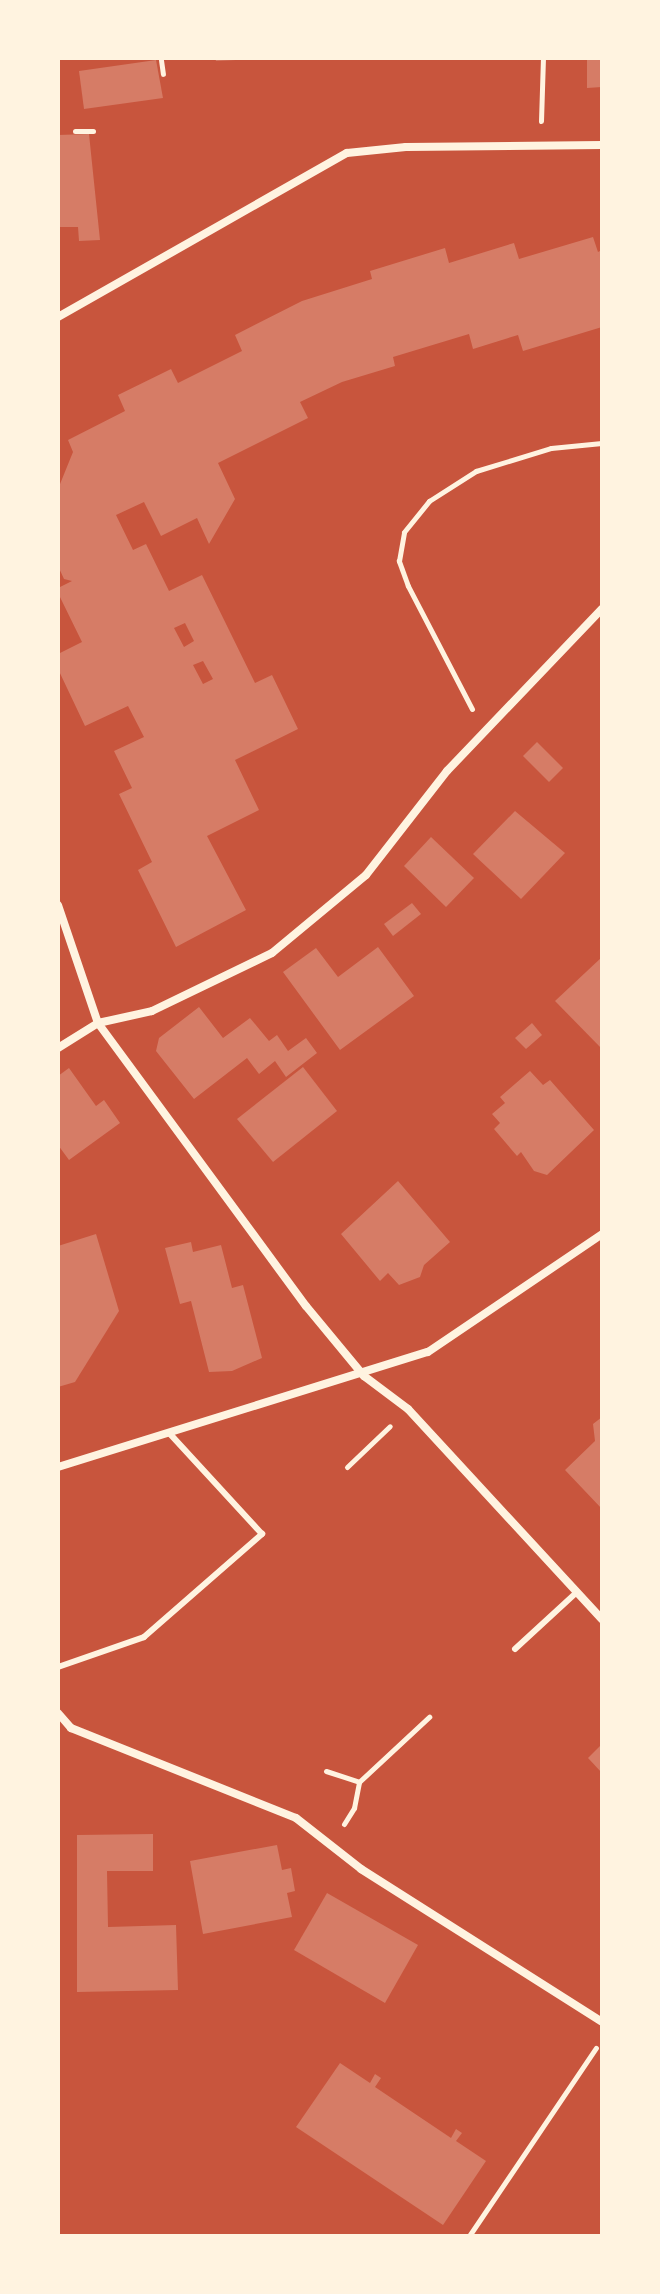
<!DOCTYPE html>
<style>
body{margin:0}
#map{position:relative;width:660px;height:2294px;overflow:hidden;background:#c8553d;font-family:"Titillium Web",sans-serif}
div>[style]{position:absolute}
[style*='--x']{left:calc(var(--x)*1px);top:calc(var(--y)*1px);width:calc(var(--w)*1px);rotate:calc(var(--a)*1deg)}
.building>*{inset:0;background:#d67c66}
.path>*{height:5px;margin:-2.5px;padding:0 2.5px;transform-origin:2.5px;border-radius:2.5px;background:#fff3e0}
.service>*{height:6px;margin:-3px;padding:0 3px;transform-origin:3px;border-radius:3px;background:#fff3e0}
.minor>*{height:8px;margin:-4px;padding:0 4px;transform-origin:4px;border-radius:4px;background:#fff3e0}
span{translate:-50% -50%;white-space:nowrap;text-align:center;line-height:1.15;-webkit-text-stroke:8px #fff3e0;paint-order:stroke}
.frame{position:absolute;inset:0;border:60px solid #fff3e0;pointer-events:none}
</style>
<div id="map">
<div class="building">
<i style="clip-path:polygon(215px 58px,236px 58px,236px 60px,216px 61px)"></i>
<i style="clip-path:polygon(587px 58px,602px 58px,602px 87px,587px 88px)"></i>
<i style="clip-path:polygon(156px 60px,163px 98px,84px 109px,79px 71px)"></i>
<i style="clip-path:polygon(89px 134px,100px 240px,79px 241px,78px 227px,58px 227px,58px 135px)"></i>
<i style="clip-path:polygon(evenodd,593px 237px,598px 252px,602px 250px,602px 327px,523px 351px,518px 335px,473px 349px,469px 334px,393px 357px,395px 366px,342px 382px,300px 402px,308px 418px,218px 463px,235px 499px,209px 544px,197px 518px,161px 536px,144px 502px,116px 515px,133px 550px,146px 544px,169px 591px,202px 575px,255px 683px,272px 675px,298px 729px,235px 760px,259px 810px,207px 836px,246px 910px,176px 947px,138px 870px,152px 862px,119px 794px,132px 788px,114px 751px,144px 737px,128px 706px,85px 726px,58px 669px,58px 654px,82px 642px,58px 593px,58px 588px,72px 581px,64px 579px,58px 566px,58px 489px,73px 452px,68px 440px,125px 411px,118px 395px,171px 369px,178px 383px,242px 351px,235px 335px,302px 301px,372px 279px,370px 271px,445px 248px,449px 263px,514px 243px,519px 259px,593px 237px,185px 623px,194px 641px,184px 647px,174px 628px,185px 623px,593px 237px,203px 661px,213px 679px,203px 684px,193px 665px,203px 661px)"></i>
<i style="clip-path:polygon(537px 742px,563px 768px,549px 782px,523px 756px)"></i>
<i style="clip-path:polygon(515px 811px,565px 853px,521px 899px,473px 854px)"></i>
<i style="clip-path:polygon(431px 837px,474px 878px,446px 907px,404px 866px)"></i>
<i style="clip-path:polygon(412px 903px,421px 914px,393px 936px,384px 924px)"></i>
<i style="clip-path:polygon(378px 947px,414px 996px,340px 1050px,283px 972px,316px 948px,338px 977px)"></i>
<i style="clip-path:polygon(602px 957px,602px 1049px,555px 1001px)"></i>
<i style="clip-path:polygon(199px 1007px,223px 1038px,250px 1018px,269px 1041px,277px 1035px,288px 1051px,306px 1038px,317px 1053px,286px 1077px,275px 1061px,259px 1074px,247px 1058px,194px 1099px,156px 1051px,159px 1038px)"></i>
<i style="clip-path:polygon(532px 1023px,542px 1035px,526px 1049px,515px 1038px)"></i>
<i style="clip-path:polygon(303px 1067px,337px 1111px,273px 1162px,237px 1119px)"></i>
<i style="clip-path:polygon(69px 1068px,96px 1106px,104px 1100px,120px 1123px,69px 1160px,58px 1145px,58px 1076px)"></i>
<i style="clip-path:polygon(530px 1071px,543px 1085px,550px 1080px,594px 1130px,547px 1175px,534px 1171px,521px 1152px,517px 1156px,494px 1129px,500px 1123px,492px 1114px,505px 1103px,500px 1097px)"></i>
<i style="clip-path:polygon(398px 1181px,450px 1242px,424px 1265px,420px 1277px,399px 1285px,388px 1273px,380px 1281px,341px 1234px)"></i>
<i style="clip-path:polygon(96px 1234px,119px 1311px,75px 1382px,58px 1387px,58px 1246px)"></i>
<i style="clip-path:polygon(191px 1242px,193px 1252px,221px 1245px,232px 1288px,243px 1285px,262px 1358px,232px 1371px,209px 1372px,191px 1301px,180px 1304px,165px 1248px)"></i>
<i style="clip-path:polygon(602px 1417px,602px 1509px,565px 1470px,595px 1441px,593px 1424px)"></i>
<i style="clip-path:polygon(602px 1744px,602px 1773px,588px 1758px)"></i>
<i style="clip-path:polygon(153px 1834px,153px 1871px,107px 1871px,108px 1927px,176px 1925px,178px 1990px,77px 1992px,77px 1835px)"></i>
<i style="clip-path:polygon(277px 1845px,282px 1870px,291px 1868px,295px 1891px,287px 1893px,292px 1917px,203px 1934px,190px 1861px)"></i>
<i style="clip-path:polygon(327px 1893px,418px 1945px,385px 2003px,294px 1950px)"></i>
<i style="clip-path:polygon(340px 2063px,370px 2083px,375px 2074px,381px 2078px,375px 2087px,451px 2138px,456px 2129px,462px 2133px,456px 2141px,486px 2161px,443px 2225px,296px 2127px)"></i>
</div>
<div class="path">
<i style="--x:161;--y:60;--w:14;--a:82"></i>
<i style="--x:541;--y:121;--w:63;--a:-88.2"></i>
<i style="--x:75;--y:131;--w:18;--a:0"></i>
<i style="--x:472;--y:709;--w:139;--a:-117.5"></i>
<i style="--x:408;--y:586;--w:27;--a:-110"></i>
<i style="--x:399;--y:561;--w:29;--a:-80"></i>
<i style="--x:404;--y:532;--w:40;--a:-51"></i>
<i style="--x:429;--y:501;--w:56;--a:-32.6"></i>
<i style="--x:476;--y:471;--w:78;--a:-17"></i>
<i style="--x:551;--y:448;--w:51;--a:-5.6"></i>
<i style="--x:347;--y:1467;--w:59;--a:-43.6"></i>
<i style="--x:326;--y:1771;--w:35;--a:18"></i>
<i style="--x:344;--y:1824;--w:19;--a:-58"></i>
<i style="--x:354;--y:1808;--w:26;--a:-79"></i>
<i style="--x:359;--y:1782;--w:96;--a:-42.9"></i>
<i style="--x:469;--y:2236;--w:227;--a:-56"></i>
</div>
<div class="service">
<i style="--x:515;--y:1649;--w:84;--a:-42.6"></i>
<i style="--x:58;--y:1667;--w:91;--a:-19.2"></i>
<i style="--x:144;--y:1637;--w:157;--a:-41.1"></i>
<i style="--x:262;--y:1534;--w:137;--a:-132.6"></i>
</div>
<div class="minor">
<i style="--x:58;--y:317;--w:332;--a:-29.6"></i>
<i style="--x:347;--y:153;--w:59;--a:-5.8"></i>
<i style="--x:406;--y:147;--w:196;--a:-0.6"></i>
<i style="--x:58;--y:905;--w:125;--a:71.3"></i>
<i style="--x:98;--y:1023;--w:351;--a:53.7"></i>
<i style="--x:306;--y:1306;--w:91;--a:50.4"></i>
<i style="--x:364;--y:1376;--w:55;--a:36.9"></i>
<i style="--x:408;--y:1409;--w:286;--a:47.3"></i>
<i style="--x:58;--y:1048;--w:47;--a:-32"></i>
<i style="--x:98;--y:1023;--w:55;--a:-12.5"></i>
<i style="--x:152;--y:1011;--w:133;--a:-25.8"></i>
<i style="--x:272;--y:953;--w:122;--a:-39.7"></i>
<i style="--x:366;--y:875;--w:132;--a:-52.1"></i>
<i style="--x:447;--y:771;--w:224;--a:-46.3"></i>
<i style="--x:58;--y:1467;--w:387;--a:-17.3"></i>
<i style="--x:428;--y:1352;--w:210;--a:-34.1"></i>
<i style="--x:58;--y:1713;--w:20;--a:49"></i>
<i style="--x:71;--y:1728;--w:242;--a:21.8"></i>
<i style="--x:296;--y:1818;--w:83;--a:38.1"></i>
<i style="--x:361;--y:1869;--w:285;--a:32.4"></i>
</div>
<div class="frame"></div>
</div>
